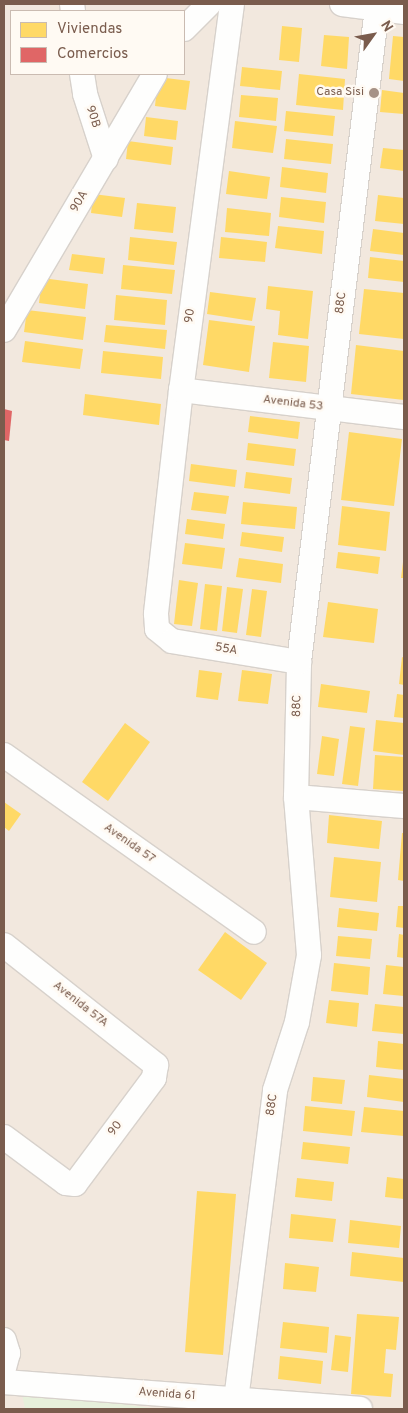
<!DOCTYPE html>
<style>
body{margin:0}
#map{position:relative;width:408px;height:1413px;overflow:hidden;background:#f9f5f0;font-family:Overpass,sans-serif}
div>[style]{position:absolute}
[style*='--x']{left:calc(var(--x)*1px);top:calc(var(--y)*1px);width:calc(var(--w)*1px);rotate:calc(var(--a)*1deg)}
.residential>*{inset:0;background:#f2e8de}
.green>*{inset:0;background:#e7f0db}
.homes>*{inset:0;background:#ffd966}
.shops>*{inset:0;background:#e06666}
.roads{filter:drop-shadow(1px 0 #d7d1cb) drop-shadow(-1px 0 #d7d1cb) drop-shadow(0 1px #d7d1cb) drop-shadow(0 -1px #d7d1cb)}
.minor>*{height:24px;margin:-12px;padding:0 12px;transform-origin:12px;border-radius:12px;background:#fefefd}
.dots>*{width:14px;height:14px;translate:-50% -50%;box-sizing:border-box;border:2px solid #fffaf3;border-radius:50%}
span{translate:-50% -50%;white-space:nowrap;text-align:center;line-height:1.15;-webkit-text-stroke:5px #fffaf3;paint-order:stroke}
.poi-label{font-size:12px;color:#7a5c4d}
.right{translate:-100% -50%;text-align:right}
.street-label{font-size:12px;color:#7a5c4d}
.frame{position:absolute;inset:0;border:5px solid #7a5c4d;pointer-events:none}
.legend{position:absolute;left:10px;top:10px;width:175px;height:65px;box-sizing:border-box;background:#fffaf3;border:1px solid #cabbb1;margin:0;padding:6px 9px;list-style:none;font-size:15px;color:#7a5c4d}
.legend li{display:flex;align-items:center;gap:10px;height:25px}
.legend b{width:25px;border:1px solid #cabbb1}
.north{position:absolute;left:348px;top:10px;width:50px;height:50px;-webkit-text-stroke:4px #fffaf3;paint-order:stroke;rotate:58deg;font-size:14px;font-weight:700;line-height:20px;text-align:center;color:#7a5c4d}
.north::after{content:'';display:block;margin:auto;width:18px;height:22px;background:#7a5c4d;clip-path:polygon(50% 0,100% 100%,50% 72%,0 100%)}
</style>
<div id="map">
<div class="residential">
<i style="clip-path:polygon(evenodd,4px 4px,404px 4px,404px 1409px,4px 1409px,4px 4px,11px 11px,184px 11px,184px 74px,11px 74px,11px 11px)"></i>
</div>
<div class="green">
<i style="clip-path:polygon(21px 1389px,157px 1409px,25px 1409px)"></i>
</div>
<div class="homes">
<i style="clip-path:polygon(282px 26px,302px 28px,299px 62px,279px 60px)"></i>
<i style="clip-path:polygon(324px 35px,349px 37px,347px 69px,321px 66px)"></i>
<i style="clip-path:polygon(393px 36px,404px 37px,404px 81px,389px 79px)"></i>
<i style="clip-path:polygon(242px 67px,282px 71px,280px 90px,240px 86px)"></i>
<i style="clip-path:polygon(299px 74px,345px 79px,343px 110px,296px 105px)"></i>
<i style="clip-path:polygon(158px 77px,190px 81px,186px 110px,155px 106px)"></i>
<i style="clip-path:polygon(382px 90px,404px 93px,404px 114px,380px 112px)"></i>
<i style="clip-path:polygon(241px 95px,278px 98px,276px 121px,239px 117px)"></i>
<i style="clip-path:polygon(286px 111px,335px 116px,333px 136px,284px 131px)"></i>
<i style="clip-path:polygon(146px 117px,178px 121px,176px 140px,144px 136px)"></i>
<i style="clip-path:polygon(235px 121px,277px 126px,273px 153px,232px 148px)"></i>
<i style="clip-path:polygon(286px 139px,333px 144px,331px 164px,284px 159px)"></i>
<i style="clip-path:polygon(128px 141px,173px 147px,171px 165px,126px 159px)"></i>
<i style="clip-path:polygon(383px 148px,404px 150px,404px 171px,380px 168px)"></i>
<i style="clip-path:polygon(282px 167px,328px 173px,326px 193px,280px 187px)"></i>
<i style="clip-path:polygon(229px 171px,270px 177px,267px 199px,226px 194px)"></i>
<i style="clip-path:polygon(93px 194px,125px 198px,122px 217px,91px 213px)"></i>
<i style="clip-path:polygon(378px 195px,404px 198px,404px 224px,375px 221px)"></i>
<i style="clip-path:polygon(281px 197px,326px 202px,324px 223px,279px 217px)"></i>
<i style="clip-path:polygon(137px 203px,176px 207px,173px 233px,134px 229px)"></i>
<i style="clip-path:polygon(227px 208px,271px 213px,269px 236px,225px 232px)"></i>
<i style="clip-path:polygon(278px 226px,324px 231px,322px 254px,275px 248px)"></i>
<i style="clip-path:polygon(373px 229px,404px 233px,404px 255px,370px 251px)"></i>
<i style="clip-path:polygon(130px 237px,177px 242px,174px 265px,128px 260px)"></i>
<i style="clip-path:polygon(221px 237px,267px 242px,265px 262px,219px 258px)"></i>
<i style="clip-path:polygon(72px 254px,105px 258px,103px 274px,69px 270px)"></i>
<i style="clip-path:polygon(370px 257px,404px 261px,404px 282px,368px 278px)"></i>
<i style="clip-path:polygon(123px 265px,175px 270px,172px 294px,121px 289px)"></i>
<i style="clip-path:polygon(42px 278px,88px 284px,85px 309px,39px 303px)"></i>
<i style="clip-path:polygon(268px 286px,313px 291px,308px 339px,278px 335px,280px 311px,266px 309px)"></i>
<i style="clip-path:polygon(364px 289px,404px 293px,404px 339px,359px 334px)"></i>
<i style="clip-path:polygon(210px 292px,256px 298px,252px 321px,207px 314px)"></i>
<i style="clip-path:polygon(116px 295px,167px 300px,165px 325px,114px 320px)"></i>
<i style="clip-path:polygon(27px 310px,86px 317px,83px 340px,24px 332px)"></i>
<i style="clip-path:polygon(209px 320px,255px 326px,249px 372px,203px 365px)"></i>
<i style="clip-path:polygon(106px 325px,167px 330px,165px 349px,104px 342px)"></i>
<i style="clip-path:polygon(25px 341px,83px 349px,80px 369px,22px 362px)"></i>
<i style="clip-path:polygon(273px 342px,309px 346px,306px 382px,269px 378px)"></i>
<i style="clip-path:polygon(356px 345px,404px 351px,404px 400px,351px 394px)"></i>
<i style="clip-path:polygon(103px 351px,163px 357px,161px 379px,101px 373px)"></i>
<i style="clip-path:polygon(85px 394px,161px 404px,159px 425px,83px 415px)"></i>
<i style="clip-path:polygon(250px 416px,300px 422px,298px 439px,248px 432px)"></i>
<i style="clip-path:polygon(349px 432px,402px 439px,394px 506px,341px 500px)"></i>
<i style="clip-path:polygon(248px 443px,296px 449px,294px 466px,246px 460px)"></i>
<i style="clip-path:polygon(191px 464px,237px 470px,235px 487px,189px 481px)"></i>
<i style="clip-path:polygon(246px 472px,292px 478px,290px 494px,244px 488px)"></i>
<i style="clip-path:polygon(194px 492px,229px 496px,226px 514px,191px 510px)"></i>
<i style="clip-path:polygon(243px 502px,297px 507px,295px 529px,241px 524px)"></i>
<i style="clip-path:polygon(342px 506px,390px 512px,386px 551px,338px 545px)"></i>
<i style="clip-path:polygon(187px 519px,225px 524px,223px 539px,185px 534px)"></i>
<i style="clip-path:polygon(242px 532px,284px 537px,282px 552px,240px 546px)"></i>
<i style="clip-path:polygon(185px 543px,225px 548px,222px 569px,182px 564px)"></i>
<i style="clip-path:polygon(338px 552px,380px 557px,378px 574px,336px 568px)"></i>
<i style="clip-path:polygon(239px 558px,283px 564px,281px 583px,236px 577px)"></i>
<i style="clip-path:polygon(403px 562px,404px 562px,404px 578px,401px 578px)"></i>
<i style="clip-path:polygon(179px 580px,198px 583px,192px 626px,174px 624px)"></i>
<i style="clip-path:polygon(205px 584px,222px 586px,217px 631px,200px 629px)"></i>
<i style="clip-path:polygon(227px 587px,243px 589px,237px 633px,222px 631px)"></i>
<i style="clip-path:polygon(252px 589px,267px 591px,261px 637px,246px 635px)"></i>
<i style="clip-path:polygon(328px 602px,378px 609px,374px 643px,323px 637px)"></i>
<i style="clip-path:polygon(402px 657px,404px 658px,404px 685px,399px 684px)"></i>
<i style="clip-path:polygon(199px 670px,222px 673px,218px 700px,196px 697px)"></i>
<i style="clip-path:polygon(242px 670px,272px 674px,268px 704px,238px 701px)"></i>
<i style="clip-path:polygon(321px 684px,370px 691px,367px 713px,318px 707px)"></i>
<i style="clip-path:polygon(397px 694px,404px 695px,404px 718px,394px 717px)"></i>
<i style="clip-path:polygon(376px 720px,404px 723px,404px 755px,373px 751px)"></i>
<i style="clip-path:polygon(125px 723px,150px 742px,108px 801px,82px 782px)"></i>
<i style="clip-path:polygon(350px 726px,365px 728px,358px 786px,342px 784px)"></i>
<i style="clip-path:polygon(322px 736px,339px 739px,334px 776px,317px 774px)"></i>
<i style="clip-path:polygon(375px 755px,404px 757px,404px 791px,373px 789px)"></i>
<i style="clip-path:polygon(4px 802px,21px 814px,9px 831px,4px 827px)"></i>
<i style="clip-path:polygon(329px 815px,382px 821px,379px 849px,327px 843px)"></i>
<i style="clip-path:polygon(402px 833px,404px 833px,404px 881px,398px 880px)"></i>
<i style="clip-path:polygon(334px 857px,381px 862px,377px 902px,330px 897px)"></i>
<i style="clip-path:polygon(398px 906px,404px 906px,404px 928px,396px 927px)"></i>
<i style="clip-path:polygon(339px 908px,379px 913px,377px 931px,337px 927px)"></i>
<i style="clip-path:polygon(225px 932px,267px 963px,241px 1000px,198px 970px)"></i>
<i style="clip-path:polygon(399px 934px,404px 935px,404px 958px,397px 957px)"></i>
<i style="clip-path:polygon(338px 936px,372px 939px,370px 959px,336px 956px)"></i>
<i style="clip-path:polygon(334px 963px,370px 967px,368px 995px,331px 991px)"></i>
<i style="clip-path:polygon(386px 965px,404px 967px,404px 996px,383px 994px)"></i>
<i style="clip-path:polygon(329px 1000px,359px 1003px,357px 1027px,326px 1023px)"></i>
<i style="clip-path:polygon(375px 1004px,404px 1007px,404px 1034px,372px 1031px)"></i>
<i style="clip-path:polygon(378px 1041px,404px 1044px,404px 1070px,376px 1067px)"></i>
<i style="clip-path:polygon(369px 1075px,404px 1079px,404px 1102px,367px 1097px)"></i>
<i style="clip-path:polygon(313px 1077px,345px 1080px,342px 1104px,311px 1101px)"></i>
<i style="clip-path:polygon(305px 1106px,355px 1111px,352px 1136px,303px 1131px)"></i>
<i style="clip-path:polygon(364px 1107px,404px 1111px,404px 1136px,361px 1132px)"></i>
<i style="clip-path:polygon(303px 1142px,350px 1147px,348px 1164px,301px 1159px)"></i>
<i style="clip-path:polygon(387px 1177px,404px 1179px,404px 1199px,385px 1197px)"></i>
<i style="clip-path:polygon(297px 1178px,334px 1182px,332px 1201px,295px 1197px)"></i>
<i style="clip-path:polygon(197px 1191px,236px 1194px,223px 1355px,185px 1352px)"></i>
<i style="clip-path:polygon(291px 1214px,336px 1219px,333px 1242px,289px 1238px)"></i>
<i style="clip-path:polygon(350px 1220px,401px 1226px,399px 1248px,348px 1243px)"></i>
<i style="clip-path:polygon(352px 1252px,404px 1258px,404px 1282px,350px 1276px)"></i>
<i style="clip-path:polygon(285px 1263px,319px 1267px,316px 1292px,283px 1289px)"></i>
<i style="clip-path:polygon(357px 1314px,399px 1317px,396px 1350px,386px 1349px,384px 1373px,393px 1374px,391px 1397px,351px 1394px)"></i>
<i style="clip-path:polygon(283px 1322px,329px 1327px,327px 1353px,280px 1348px)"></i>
<i style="clip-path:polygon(335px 1335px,351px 1337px,348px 1372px,331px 1370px)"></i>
<i style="clip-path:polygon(280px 1356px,323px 1361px,321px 1384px,278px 1379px)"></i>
</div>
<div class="shops">
<i style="clip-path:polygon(4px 409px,12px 411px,9px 441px,4px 440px)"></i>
</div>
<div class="roads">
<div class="minor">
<i style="--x:72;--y:4;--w:7;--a:82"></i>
<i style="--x:232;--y:4;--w:389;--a:97.5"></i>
<i style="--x:181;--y:390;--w:225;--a:96.4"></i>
<i style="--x:156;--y:614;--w:15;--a:86"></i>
<i style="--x:157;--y:629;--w:19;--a:39"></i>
<i style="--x:172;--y:641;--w:129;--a:9.4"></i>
<i style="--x:342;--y:4;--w:63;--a:7.4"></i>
<i style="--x:184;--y:29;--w:35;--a:-45"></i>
<i style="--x:82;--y:74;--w:20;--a:81"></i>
<i style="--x:85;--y:94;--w:68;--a:72.1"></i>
<i style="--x:4;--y:330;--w:297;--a:-59.5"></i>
<i style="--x:181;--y:390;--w:225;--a:6.9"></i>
<i style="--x:4;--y:755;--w:306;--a:35.3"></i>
<i style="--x:296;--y:797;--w:108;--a:4.8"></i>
<i style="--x:4;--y:945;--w:194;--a:38.3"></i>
<i style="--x:156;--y:1065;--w:13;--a:99"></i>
<i style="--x:154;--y:1078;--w:132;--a:126.7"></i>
<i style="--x:75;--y:1184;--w:9;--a:-174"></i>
<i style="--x:66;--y:1183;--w:77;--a:-143.4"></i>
<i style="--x:4;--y:1340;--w:14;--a:73"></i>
<i style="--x:8;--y:1353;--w:16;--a:105"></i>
<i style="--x:4;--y:1382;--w:357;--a:4.3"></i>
<i style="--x:236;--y:1400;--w:312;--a:-82.8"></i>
<i style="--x:275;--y:1090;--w:71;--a:-72.1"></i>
<i style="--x:297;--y:1022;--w:68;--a:-79.8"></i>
<i style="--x:309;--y:955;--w:159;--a:-94.7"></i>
<i style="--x:296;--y:797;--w:135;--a:-88.7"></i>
<i style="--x:299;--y:662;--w:659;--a:-83.2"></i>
</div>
</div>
<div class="dots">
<i style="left:374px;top:93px;background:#a69286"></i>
</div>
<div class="poi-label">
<span class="right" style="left:364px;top:93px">Casa Sisi</span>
</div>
<div class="street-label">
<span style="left:92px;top:117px;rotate:72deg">90B</span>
<span style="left:80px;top:202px;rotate:-60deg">90A</span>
<span style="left:342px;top:303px;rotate:-83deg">88C</span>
<span style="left:191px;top:316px;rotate:-82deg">90</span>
<span style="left:293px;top:404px;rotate:7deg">Avenida 53</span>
<span style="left:226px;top:650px;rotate:10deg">55A</span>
<span style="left:298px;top:706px;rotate:-89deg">88C</span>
<span style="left:129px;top:844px;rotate:35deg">Avenida 57</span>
<span style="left:80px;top:1005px;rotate:38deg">Avenida 57A</span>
<span style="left:273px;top:1105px;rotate:-82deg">88C</span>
<span style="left:116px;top:1129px;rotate:-53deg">90</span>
<span style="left:167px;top:1395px;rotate:4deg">Avenida 61</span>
</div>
<div class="frame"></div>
<ul class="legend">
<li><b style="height:14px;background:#ffd966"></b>Viviendas</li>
<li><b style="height:14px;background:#e06666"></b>Comercios</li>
</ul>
<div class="north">N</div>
</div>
